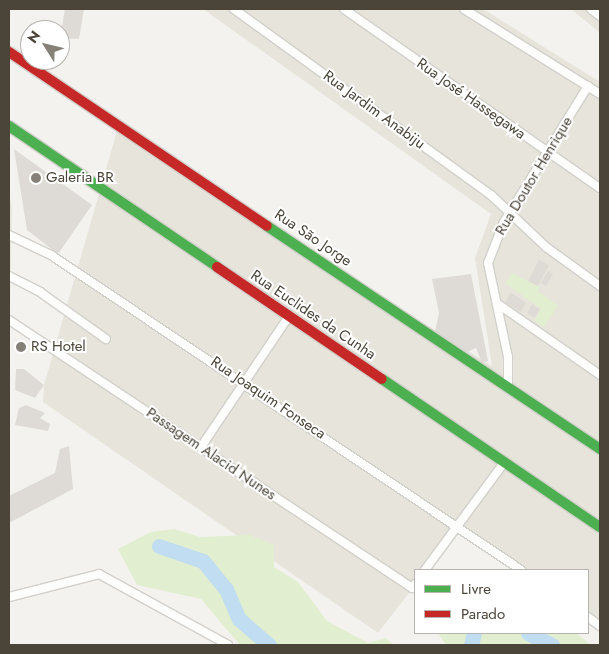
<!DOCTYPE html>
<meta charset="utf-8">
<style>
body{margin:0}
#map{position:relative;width:609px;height:654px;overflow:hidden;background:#f4f2ee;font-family:Jost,sans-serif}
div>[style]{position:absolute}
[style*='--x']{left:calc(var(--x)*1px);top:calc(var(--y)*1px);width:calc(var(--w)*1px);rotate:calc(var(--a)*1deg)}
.residential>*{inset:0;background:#e7e4dc}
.green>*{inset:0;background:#e1eecf}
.river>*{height:15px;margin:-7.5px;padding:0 7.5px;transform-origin:7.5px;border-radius:7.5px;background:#c0ddf1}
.building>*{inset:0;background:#dedbd6}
.roads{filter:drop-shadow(1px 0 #d2d0cb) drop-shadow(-1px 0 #d2d0cb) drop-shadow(0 1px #d2d0cb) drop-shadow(0 -1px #d2d0cb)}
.street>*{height:8px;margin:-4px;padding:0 4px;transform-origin:4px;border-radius:4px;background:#fdfdfc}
.fast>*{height:10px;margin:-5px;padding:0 5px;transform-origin:5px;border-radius:5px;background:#4caf50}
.jam>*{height:10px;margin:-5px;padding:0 5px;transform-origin:5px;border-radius:5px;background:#c62828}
.dots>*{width:14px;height:14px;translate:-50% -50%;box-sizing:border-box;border:2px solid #fff;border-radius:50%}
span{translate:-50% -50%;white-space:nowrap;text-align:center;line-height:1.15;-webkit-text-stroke:4px #fff;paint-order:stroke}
.street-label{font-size:15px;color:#4b4439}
.poi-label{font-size:15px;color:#4b4439}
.left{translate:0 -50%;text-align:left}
.frame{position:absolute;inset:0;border:10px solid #4b4439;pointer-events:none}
.legend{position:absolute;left:414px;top:569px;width:175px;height:65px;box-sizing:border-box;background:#fff;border:1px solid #b7b4b0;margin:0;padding:6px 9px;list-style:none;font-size:15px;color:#4b4439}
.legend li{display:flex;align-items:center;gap:10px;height:25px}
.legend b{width:25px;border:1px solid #b7b4b0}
.north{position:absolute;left:20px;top:20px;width:50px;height:50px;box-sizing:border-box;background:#fff;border:1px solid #b7b4b0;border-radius:50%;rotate:306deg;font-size:14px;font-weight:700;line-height:20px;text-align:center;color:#4b4439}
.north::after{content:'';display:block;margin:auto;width:18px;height:22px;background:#868178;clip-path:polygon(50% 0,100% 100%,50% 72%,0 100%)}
</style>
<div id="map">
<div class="residential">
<i style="clip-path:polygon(203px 9px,483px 9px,600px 82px,600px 629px,588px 619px,588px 570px,522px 570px,462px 525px,427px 570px,415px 570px,415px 585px,378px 633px,43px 402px,44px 385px,117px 131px,492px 366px,475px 258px,491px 214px)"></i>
<i style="clip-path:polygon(571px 9px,600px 9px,600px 33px,599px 32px)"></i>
<i style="clip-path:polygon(9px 192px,12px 208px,9px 367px)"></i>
</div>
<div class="green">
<i style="clip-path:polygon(512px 273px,539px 287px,538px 291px,558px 306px,544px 327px,534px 321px,541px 309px,505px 283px)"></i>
<i style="clip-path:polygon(174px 529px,200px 537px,250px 535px,274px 545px,274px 567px,298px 582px,327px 621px,368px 643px,386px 638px,393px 645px,240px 645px,201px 599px,137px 585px,118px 549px,151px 532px)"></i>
<i style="clip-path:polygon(438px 633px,576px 633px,591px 645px,446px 645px)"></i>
</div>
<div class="river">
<i style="--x:159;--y:546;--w:46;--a:18.8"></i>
<i style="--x:203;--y:561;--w:36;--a:51"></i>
<i style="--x:226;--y:589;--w:33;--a:67"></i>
<i style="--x:239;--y:619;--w:40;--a:41"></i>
<i style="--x:528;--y:633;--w:27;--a:27"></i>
<i style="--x:471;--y:645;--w:12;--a:-76"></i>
</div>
<div class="building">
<i style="clip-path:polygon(65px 9px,84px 9px,79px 39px,60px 38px)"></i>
<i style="clip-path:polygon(14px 149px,92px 205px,58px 254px,27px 230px)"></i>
<i style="clip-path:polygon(539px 260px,549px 265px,538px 286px,528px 281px)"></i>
<i style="clip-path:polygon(548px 271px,553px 274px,546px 286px,541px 283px)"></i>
<i style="clip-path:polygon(471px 274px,488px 361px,482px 363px,476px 348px,465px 353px,435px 332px,439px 313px,432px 279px)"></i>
<i style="clip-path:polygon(511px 292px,526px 303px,521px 312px,505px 302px)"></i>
<i style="clip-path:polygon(532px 304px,540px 310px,534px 318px,527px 313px)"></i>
<i style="clip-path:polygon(16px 369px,24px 369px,44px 385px,35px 398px,15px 390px)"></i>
<i style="clip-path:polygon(26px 405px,45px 413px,40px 418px,50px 424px,48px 431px,15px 425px,19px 408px)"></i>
<i style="clip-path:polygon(69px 446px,73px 489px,9px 523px,9px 496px,55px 473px,60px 449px)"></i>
</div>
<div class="roads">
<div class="street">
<i style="--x:234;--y:9;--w:317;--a:35.9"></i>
<i style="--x:491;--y:195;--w:76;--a:43.4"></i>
<i style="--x:546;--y:247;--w:67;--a:35.8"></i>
<i style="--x:344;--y:9;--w:312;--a:35"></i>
<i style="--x:464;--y:9;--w:160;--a:32"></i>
<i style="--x:591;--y:9;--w:11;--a:38"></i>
<i style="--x:9;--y:235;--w:47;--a:25.5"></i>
<i style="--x:51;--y:255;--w:566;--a:33.83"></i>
<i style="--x:9;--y:276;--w:35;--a:27"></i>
<i style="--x:40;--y:292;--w:81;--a:35.5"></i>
<i style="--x:498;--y:304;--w:124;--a:34.8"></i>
<i style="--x:9;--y:320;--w:484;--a:33.6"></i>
<i style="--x:412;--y:588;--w:5;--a:-53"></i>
<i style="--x:508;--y:387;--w:30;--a:-90"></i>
<i style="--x:508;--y:357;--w:96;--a:-102"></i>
<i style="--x:488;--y:263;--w:44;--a:-68.7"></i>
<i style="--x:504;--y:222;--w:160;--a:-58.3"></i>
<i style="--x:201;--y:447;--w:158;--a:-56.1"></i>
<i style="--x:425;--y:570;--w:133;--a:-53.6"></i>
<i style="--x:9;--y:597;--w:93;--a:-14.3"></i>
<i style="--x:99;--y:574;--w:147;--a:28.8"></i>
<i style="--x:588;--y:617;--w:15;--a:37"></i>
</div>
<div class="fast">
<i style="--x:9;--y:126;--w:251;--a:34.1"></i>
<i style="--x:267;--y:226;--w:401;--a:33.8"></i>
<i style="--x:382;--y:379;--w:263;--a:34.2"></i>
</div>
<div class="jam">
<i style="--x:9;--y:52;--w:311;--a:34"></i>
<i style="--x:217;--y:267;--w:199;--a:34.2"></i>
</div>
</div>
<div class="dots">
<i style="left:36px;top:178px;background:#868178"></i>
<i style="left:21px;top:347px;background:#868178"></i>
</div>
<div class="street-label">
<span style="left:471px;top:99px;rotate:35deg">Rua José Hassegawa</span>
<span style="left:374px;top:110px;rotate:36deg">Rua Jardim Anabiju</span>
<span style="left:534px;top:176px;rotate:-59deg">Rua Doutor Henrique</span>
<span style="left:313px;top:238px;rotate:34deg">Rua São Jorge</span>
<span style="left:313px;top:315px;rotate:34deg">Rua Euclides da Cunha</span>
<span style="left:268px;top:398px;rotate:34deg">Rua Joaquim Fonseca</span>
<span style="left:211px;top:454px;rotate:34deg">Passagem Alacid Nunes</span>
</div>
<div class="poi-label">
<span class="left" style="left:46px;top:178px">Galeria BR</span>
<span class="left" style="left:31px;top:347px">RS Hotel</span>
</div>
<div class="frame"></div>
<ul class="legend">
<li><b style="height:6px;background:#4caf50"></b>Livre</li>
<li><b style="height:6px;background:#c62828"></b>Parado</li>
</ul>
<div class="north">N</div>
</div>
